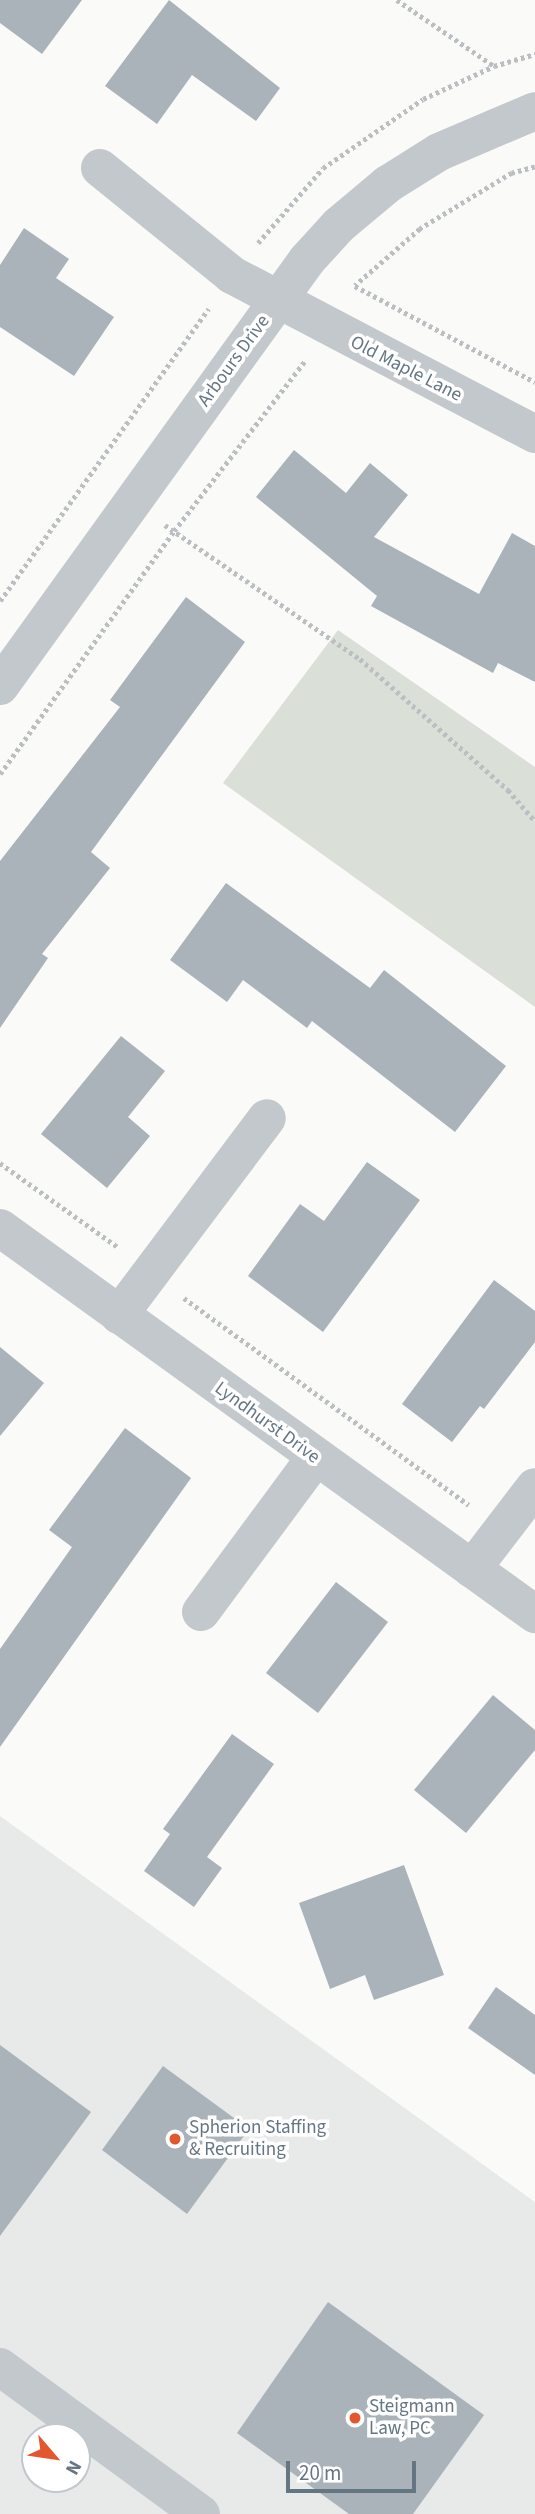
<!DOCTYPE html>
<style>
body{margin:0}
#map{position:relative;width:535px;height:2514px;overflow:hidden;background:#fafaf8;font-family:"Source Sans 3",sans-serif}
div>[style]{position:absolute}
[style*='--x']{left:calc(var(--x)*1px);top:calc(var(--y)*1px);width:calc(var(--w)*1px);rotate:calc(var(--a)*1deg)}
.built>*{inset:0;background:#e8e9e9}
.green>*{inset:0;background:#dadfd7}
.building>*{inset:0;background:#aab3b9}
.path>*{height:4.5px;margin-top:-2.25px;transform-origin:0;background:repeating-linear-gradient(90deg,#bbbfc2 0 3.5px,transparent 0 7px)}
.minor>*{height:38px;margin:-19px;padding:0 19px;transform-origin:19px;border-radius:19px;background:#c3c8cc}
.dots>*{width:19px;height:19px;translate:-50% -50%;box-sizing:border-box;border:4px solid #fff;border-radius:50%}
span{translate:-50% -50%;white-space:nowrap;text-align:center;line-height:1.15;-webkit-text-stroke:7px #fff;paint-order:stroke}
.street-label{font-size:19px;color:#657683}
.poi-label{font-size:19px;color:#657683}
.left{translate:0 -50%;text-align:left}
.north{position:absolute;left:21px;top:2423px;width:70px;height:70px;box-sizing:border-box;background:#fff;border:2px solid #c1c8cd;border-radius:50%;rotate:119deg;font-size:19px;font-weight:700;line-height:28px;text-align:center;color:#657683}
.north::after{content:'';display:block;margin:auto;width:24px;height:32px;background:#e4572e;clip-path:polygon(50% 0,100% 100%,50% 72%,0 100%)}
.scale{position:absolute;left:286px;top:2461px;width:130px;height:32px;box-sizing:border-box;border:4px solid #657683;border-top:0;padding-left:9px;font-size:21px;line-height:24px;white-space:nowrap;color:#657683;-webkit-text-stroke:5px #fff;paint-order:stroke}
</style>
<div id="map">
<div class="built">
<i style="clip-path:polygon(evenodd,0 1816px,535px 2202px,535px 2514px,0 2514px,0 1816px,35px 2437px,77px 2437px,77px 2479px,35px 2479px,35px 2437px)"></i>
</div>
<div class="green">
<i style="clip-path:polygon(338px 630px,535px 767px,535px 1007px,223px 783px)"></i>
</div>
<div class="building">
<i style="clip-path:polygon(0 0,82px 0,42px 54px,0 23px)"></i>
<i style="clip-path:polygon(169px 0,280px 88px,256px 121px,192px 75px,157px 124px,105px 86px)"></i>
<i style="clip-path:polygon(24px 228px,69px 259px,56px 278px,114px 317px,74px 376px,0 327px,0 265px)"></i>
<i style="clip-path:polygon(294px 450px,346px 493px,370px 463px,408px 495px,374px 537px,479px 594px,512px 533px,535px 546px,535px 682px,498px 663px,493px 673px,371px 606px,377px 596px,256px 497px)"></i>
<i style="clip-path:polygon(186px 597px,245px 642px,91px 852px,110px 868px,42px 954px,48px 958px,0 1028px,0 861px,120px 707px,110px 700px)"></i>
<i style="clip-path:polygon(226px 883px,370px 988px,384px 970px,506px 1066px,455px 1132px,312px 1021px,307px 1028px,243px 980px,227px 1002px,170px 960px)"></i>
<i style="clip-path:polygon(121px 1036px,165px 1071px,128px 1117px,150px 1136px,107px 1188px,41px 1134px)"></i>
<i style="clip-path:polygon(367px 1162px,420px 1200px,323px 1332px,248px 1276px,300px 1204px,324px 1221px)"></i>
<i style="clip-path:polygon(494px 1280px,535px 1311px,535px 1342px,484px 1409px,480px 1406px,452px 1442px,402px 1404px)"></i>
<i style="clip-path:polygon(0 1347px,44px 1383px,0 1436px)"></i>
<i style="clip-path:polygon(125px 1428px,191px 1478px,0 1747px,0 1649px,72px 1547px,49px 1530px)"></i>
<i style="clip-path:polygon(336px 1582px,388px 1622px,318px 1713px,266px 1673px)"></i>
<i style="clip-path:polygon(493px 1695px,535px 1730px,535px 1750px,466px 1833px,414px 1790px)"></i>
<i style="clip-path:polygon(232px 1734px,274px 1764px,207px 1857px,222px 1868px,194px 1907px,144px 1871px,170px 1834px,163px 1829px)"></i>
<i style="clip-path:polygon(404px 1865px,444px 1975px,374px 2000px,365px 1975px,330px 1989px,299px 1903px)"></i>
<i style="clip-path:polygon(496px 1987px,535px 2015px,535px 2075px,468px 2028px)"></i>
<i style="clip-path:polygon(0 2045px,91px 2112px,0 2236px)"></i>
<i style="clip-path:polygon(163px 2066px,249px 2129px,187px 2214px,102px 2150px)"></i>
<i style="clip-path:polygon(328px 2302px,484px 2415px,413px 2514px,349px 2514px,237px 2433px)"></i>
</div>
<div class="path">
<i style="--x:397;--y:0;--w:117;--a:34.2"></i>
<i style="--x:535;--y:167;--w:24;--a:165"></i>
<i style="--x:512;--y:173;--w:108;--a:148.7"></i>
<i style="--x:420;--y:229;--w:86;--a:138.8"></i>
<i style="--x:355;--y:286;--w:204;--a:28.1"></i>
<i style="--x:258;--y:243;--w:99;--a:-49.1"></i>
<i style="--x:323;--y:168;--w:121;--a:-34.6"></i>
<i style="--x:423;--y:99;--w:78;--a:-24.9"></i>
<i style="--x:494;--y:66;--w:43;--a:-16.3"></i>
<i style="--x:165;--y:525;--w:237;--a:34.5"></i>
<i style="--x:360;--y:659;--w:198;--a:41.5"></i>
<i style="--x:508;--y:790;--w:41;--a:48.9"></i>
<i style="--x:0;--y:601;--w:359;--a:-54.5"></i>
<i style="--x:0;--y:774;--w:299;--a:-54.4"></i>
<i style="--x:174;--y:531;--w:215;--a:-52.4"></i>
<i style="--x:0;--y:1163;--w:146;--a:35.5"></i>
<i style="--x:184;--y:1298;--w:352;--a:36"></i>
</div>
<div class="minor">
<i style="--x:100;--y:168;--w:170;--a:39"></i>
<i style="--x:232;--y:275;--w:342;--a:27.7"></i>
<i style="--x:0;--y:686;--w:525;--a:-54.22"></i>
<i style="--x:307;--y:260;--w:47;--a:-47.6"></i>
<i style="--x:339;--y:225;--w:64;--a:-39.9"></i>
<i style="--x:388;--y:184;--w:60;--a:-32.1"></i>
<i style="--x:439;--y:152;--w:104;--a:-23.1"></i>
<i style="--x:0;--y:1228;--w:660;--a:35.81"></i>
<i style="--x:119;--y:1315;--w:246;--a:-53.1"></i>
<i style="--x:472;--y:1569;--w:103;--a:-52.5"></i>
<i style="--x:201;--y:1612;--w:192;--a:-53.5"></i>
<i style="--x:0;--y:2367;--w:249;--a:36.2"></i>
</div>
<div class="dots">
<i style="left:175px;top:2139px;background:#e4572e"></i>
<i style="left:355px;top:2418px;background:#e4572e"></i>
</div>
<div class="street-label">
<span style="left:234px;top:361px;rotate:-54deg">Arbours Drive</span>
<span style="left:406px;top:369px;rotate:27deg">Old Maple Lane</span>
<span style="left:267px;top:1423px;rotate:36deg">Lyndhurst Drive</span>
</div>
<div class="poi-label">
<span class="left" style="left:189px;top:2139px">Spherion Staffing<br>&amp; Recruiting</span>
<span class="left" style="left:369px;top:2418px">Steigmann<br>Law, PC</span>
</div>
<div class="north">N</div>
<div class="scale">20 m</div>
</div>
